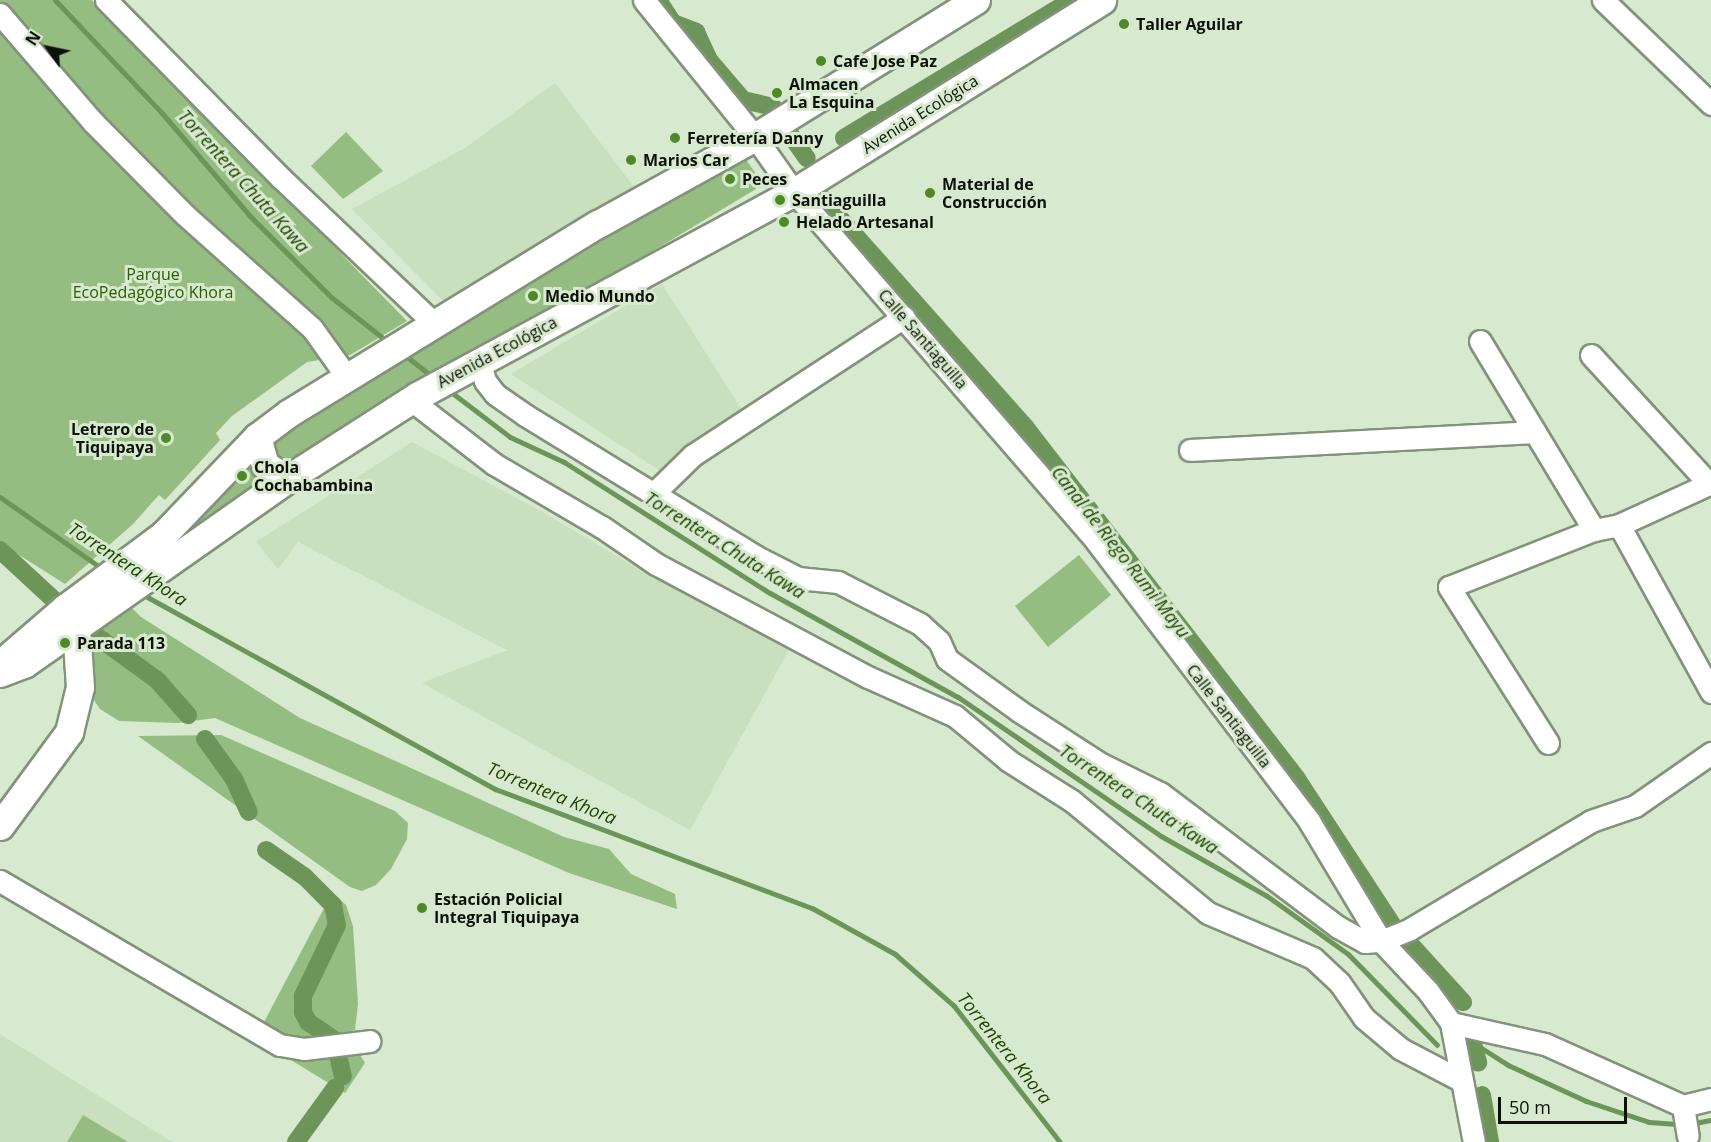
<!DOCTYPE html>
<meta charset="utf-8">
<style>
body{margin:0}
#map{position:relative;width:1711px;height:1142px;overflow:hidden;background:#d7e9ce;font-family:"Open Sans",sans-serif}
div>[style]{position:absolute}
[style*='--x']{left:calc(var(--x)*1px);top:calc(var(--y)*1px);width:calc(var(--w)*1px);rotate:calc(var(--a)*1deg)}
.built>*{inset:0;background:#c9dfbe}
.green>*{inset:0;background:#95bd81}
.stream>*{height:5px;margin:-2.5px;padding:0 2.5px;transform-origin:2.5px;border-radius:2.5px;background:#6d9559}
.canal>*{height:18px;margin:-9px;padding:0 9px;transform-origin:9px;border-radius:9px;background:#6d9559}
.roads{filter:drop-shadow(2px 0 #83937b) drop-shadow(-2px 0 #83937b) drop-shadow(0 2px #83937b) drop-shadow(0 -2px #83937b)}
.minor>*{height:21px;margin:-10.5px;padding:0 10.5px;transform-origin:10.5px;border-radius:10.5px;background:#fff}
.major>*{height:27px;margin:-13.5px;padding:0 13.5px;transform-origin:13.5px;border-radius:13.5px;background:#fff}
.dots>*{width:16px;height:16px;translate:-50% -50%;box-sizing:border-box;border:3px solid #d7e9ce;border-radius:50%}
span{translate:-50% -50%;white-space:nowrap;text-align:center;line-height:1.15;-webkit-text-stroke:6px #d7e9ce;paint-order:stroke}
.poi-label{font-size:16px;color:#0c1109;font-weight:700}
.left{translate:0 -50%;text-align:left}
.right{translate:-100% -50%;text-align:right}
.street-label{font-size:16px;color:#0c1109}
.park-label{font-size:16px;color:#2b5d00}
.water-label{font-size:18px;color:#1c4200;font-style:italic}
.north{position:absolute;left:18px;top:18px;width:60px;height:60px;-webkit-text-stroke:4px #d7e9ce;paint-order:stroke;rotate:303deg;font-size:16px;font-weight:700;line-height:24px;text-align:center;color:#0c1109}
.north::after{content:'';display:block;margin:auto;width:21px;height:27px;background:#0c1109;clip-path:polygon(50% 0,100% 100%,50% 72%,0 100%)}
.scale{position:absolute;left:1498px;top:1097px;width:129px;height:27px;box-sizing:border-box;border:3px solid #0c1109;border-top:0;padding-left:8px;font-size:18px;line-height:21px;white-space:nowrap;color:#0c1109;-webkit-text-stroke:4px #d7e9ce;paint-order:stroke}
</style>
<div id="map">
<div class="built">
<i style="clip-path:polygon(555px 83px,634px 187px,445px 303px,352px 209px,465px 148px)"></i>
<i style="clip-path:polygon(662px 284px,744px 413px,659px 470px,511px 374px)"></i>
<i style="clip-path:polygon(412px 442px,539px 510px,649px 575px,791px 646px,690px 830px,422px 683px,507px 650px,298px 542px,278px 569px,256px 542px)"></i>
<i style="clip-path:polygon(0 1034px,172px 1142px,0 1142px)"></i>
</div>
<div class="green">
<i style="clip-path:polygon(0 0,92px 0,407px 321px,350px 355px,307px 362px,232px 416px,216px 433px,220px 440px,165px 500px,159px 495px,133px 524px,65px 584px,0 543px)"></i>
<i style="clip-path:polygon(346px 132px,383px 171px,343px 199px,311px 166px)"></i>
<i style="clip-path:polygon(743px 155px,758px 177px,756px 189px,538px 320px,458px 361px,288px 462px,273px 455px,269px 432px,289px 417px)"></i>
<i style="clip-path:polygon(248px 459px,266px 478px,234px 506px,181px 536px)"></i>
<i style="clip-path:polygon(1079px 555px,1111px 595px,1048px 647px,1015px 606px)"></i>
<i style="clip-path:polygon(127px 603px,141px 617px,300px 718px,564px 837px,609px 849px,631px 874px,675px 894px,677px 909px,569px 873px,215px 718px,178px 723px,119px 721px,100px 709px,87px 690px,82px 633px)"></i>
<i style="clip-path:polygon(221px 735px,395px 811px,408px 823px,407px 839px,391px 869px,376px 885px,362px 891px,350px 887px,138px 736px)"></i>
<i style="clip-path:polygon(332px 893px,346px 905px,353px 926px,358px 1004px,355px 1030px,306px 1041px,284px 1039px,262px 1026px)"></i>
<i style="clip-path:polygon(357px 1050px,365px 1063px,345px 1093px,286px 1057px,320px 1058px)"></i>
<i style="clip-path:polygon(83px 1115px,128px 1142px,67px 1142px)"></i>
</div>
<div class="stream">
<i style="--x:55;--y:0;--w:154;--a:46.6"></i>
<i style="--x:161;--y:112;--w:137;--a:49.4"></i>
<i style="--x:250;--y:216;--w:115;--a:45"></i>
<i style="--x:331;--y:297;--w:73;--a:38.3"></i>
<i style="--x:402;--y:353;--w:39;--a:38"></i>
<i style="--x:447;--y:389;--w:79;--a:37.3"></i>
<i style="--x:510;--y:437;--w:60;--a:24.8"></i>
<i style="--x:564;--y:462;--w:244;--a:32.5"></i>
<i style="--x:770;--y:593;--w:215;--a:29"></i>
<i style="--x:958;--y:697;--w:246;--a:34.4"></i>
<i style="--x:1161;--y:836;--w:122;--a:29.5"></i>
<i style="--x:1267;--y:896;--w:100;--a:35.6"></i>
<i style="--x:1348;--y:954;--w:127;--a:45.6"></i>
<i style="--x:0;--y:497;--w:127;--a:35.1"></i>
<i style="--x:140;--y:593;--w:406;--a:28.9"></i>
<i style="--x:495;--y:789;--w:339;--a:20.6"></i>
<i style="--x:812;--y:908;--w:95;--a:29"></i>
<i style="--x:895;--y:954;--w:79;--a:41.4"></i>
<i style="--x:954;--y:1006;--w:172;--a:52.1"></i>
<i style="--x:1472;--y:1042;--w:43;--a:32.6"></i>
<i style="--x:1508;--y:1065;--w:86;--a:24.8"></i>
<i style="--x:1586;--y:1101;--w:66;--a:18.4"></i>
<i style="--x:1649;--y:1122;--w:32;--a:4"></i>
<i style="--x:1690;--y:1124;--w:21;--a:-11"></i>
</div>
<div class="canal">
<i style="--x:658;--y:0;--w:27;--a:57"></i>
<i style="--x:673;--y:23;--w:25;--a:21"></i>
<i style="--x:696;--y:32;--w:31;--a:65"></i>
<i style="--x:709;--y:60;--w:52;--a:49.6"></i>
<i style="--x:743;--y:100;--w:31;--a:13"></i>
<i style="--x:785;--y:127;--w:38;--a:55"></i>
<i style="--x:844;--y:138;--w:267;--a:-31.2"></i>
<i style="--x:821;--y:197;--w:309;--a:48.4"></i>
<i style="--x:1026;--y:428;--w:443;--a:52.3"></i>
<i style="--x:1297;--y:779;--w:177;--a:56.8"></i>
<i style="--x:0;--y:550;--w:72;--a:42.8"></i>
<i style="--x:95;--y:635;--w:77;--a:36"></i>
<i style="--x:157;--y:680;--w:47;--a:48.5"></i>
<i style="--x:205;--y:739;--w:49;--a:54.1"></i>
<i style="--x:234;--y:779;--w:36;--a:66"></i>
<i style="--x:266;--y:850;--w:47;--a:34.7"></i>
<i style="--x:305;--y:877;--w:40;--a:45"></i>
<i style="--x:333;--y:905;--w:20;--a:79"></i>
<i style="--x:337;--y:925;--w:79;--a:115.6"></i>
<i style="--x:303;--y:996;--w:16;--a:90"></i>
<i style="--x:303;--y:1012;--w:11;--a:63"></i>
<i style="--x:308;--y:1022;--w:29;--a:34"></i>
<i style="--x:1412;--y:946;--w:76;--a:47.7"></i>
<i style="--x:1468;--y:1027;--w:37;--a:74"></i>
<i style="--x:337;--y:1051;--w:26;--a:77"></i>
<i style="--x:1482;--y:1095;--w:48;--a:80.3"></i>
<i style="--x:296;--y:1142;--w:67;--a:-54.2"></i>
</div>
<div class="roads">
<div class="minor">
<i style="--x:106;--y:0;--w:250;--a:45.5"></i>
<i style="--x:281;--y:178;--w:211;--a:43.5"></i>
<i style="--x:644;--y:0;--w:176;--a:51"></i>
<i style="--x:755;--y:137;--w:67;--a:54.7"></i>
<i style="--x:794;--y:192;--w:462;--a:49.1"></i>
<i style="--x:1096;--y:541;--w:352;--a:52.7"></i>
<i style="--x:1309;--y:821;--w:140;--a:59"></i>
<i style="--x:1381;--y:941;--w:69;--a:46.8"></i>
<i style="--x:1428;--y:991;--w:39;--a:54"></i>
<i style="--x:1451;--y:1023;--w:121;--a:79.1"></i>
<i style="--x:1603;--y:0;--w:150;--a:43.9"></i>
<i style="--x:0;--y:14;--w:143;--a:49.3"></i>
<i style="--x:93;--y:122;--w:131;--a:45.3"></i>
<i style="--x:185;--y:215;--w:170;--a:41.7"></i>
<i style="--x:312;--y:328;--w:60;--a:54.5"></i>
<i style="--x:1480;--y:341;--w:221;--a:58.9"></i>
<i style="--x:1591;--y:355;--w:175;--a:47.5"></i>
<i style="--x:479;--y:361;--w:21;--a:73"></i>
<i style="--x:485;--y:381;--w:16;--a:52"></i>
<i style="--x:495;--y:394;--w:37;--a:35"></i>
<i style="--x:525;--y:415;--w:270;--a:31.5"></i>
<i style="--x:755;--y:556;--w:48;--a:27.1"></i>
<i style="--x:798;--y:578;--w:40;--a:5.7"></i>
<i style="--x:838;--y:582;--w:92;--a:27.1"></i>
<i style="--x:920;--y:624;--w:25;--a:42"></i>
<i style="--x:939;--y:641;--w:20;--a:66"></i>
<i style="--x:947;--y:659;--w:89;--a:35.8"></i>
<i style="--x:1019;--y:711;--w:98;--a:32.9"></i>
<i style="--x:1101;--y:764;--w:66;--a:26.2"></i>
<i style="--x:1160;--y:793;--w:223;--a:37"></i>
<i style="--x:1338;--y:927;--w:31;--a:29"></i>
<i style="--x:1365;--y:942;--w:16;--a:-4"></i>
<i style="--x:1381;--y:941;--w:31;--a:-22"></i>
<i style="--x:1410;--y:929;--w:211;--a:-30.8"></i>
<i style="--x:1591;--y:821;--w:46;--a:-18.8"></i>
<i style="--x:1635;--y:806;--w:93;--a:-34.9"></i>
<i style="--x:411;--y:400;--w:105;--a:37.6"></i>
<i style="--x:494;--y:464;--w:125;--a:30.3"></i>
<i style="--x:602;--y:527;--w:65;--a:34.4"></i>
<i style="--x:656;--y:564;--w:240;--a:28.1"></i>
<i style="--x:868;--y:677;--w:95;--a:24.1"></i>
<i style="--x:955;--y:716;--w:70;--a:39.8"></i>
<i style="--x:1009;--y:761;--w:75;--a:32.4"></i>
<i style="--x:1072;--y:801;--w:176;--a:39.5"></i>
<i style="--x:1208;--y:913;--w:114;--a:23.2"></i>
<i style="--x:1313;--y:958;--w:35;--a:43"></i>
<i style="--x:1339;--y:982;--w:44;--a:55.2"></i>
<i style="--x:1364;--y:1018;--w:48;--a:40"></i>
<i style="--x:1401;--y:1049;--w:69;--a:27.7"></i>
<i style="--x:1190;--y:450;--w:345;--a:-3"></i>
<i style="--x:654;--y:493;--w:54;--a:-44.3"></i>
<i style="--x:693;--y:455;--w:252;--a:-33.2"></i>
<i style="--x:1619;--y:525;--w:191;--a:61.1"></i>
<i style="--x:1548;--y:743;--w:185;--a:-122.4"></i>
<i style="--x:1449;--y:587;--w:156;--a:-21.5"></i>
<i style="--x:1594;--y:530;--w:25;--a:-11"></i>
<i style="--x:1619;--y:525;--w:101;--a:-24.5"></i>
<i style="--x:0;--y:881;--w:324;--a:30.4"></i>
<i style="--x:280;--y:1045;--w:24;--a:9"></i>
<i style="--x:304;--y:1049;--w:66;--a:-6.9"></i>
<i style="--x:1451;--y:1023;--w:96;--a:12.6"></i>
<i style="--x:1545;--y:1044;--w:151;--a:24.2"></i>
<i style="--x:1683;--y:1106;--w:29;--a:-14"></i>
<i style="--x:1683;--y:1106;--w:30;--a:81"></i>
</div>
<div class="major">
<i style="--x:257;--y:437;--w:29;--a:74"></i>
<i style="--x:265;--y:465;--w:26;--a:32"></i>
<i style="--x:7;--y:658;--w:77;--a:-40.8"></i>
<i style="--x:65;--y:608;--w:122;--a:-36.7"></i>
<i style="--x:163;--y:535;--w:136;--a:-46.2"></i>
<i style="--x:257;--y:437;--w:40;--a:-37"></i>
<i style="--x:289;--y:413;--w:362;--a:-31.5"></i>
<i style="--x:598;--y:224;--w:179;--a:-29"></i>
<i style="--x:755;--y:137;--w:260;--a:-31.8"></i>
<i style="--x:0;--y:673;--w:26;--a:-21"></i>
<i style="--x:24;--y:664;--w:322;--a:-35.1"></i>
<i style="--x:287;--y:479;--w:154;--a:-32.6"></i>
<i style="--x:417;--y:396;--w:429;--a:-28.4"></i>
<i style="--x:794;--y:192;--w:363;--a:-31.9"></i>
<i style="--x:0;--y:826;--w:117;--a:-53.7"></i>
<i style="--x:69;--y:732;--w:46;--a:-76.3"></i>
<i style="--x:80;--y:687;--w:59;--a:-93.9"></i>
<i style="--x:76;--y:628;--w:13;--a:-77"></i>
</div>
</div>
<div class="dots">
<i style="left:1124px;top:24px;background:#4e8927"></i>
<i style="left:821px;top:61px;background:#4e8927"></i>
<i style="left:777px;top:93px;background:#4e8927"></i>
<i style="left:675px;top:138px;background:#4e8927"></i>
<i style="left:631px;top:160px;background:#4e8927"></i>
<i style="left:730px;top:179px;background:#4e8927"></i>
<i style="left:930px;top:193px;background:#4e8927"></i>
<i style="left:780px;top:200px;background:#4e8927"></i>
<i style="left:784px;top:222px;background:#4e8927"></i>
<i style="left:533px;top:296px;background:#4e8927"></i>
<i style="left:166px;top:438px;background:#4e8927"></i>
<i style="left:242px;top:476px;background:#4e8927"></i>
<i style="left:65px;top:643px;background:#4e8927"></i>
<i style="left:422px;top:908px;background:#4e8927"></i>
</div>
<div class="poi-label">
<span class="left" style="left:1136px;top:24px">Taller Aguilar</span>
<span class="left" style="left:833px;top:61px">Cafe Jose Paz</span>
<span class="left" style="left:789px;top:93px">Almacen<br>La Esquina</span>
<span class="left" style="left:687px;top:138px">Ferretería Danny</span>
<span class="left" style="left:643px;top:160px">Marios Car</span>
<span class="left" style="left:742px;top:179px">Peces</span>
<span class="left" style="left:942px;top:193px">Material de<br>Construcción</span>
<span class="left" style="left:792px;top:200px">Santiaguilla</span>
<span class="left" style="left:796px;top:222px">Helado Artesanal</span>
<span class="left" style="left:545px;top:296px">Medio Mundo</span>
<span class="right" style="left:154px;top:438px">Letrero de<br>Tiquipaya</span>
<span class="left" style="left:254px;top:476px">Chola<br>Cochabambina</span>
<span class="left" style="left:77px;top:643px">Parada 113</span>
<span class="left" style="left:434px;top:908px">Estación Policial<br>Integral Tiquipaya</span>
</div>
<div class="street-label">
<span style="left:920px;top:114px;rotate:-32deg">Avenida Ecológica</span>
<span style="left:923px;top:339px;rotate:49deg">Calle Santiaguilla</span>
<span style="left:497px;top:352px;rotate:-28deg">Avenida Ecológica</span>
<span style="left:1229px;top:716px;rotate:52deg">Calle Santiaguilla</span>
</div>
<div class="park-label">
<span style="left:153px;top:283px">Parque<br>EcoPedagógico Khora</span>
</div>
<div class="water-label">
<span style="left:244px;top:181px;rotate:48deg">Torrentera Chuta Kawa</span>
<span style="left:725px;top:545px;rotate:32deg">Torrentera Chuta Kawa</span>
<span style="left:1121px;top:552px;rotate:52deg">Canal de Riego Rumi Mayu</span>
<span style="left:128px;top:564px;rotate:33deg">Torrentera Khora</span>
<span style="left:552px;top:793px;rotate:22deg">Torrentera Khora</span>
<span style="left:1139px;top:799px;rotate:33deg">Torrentera Chuta Kawa</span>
<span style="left:1005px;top:1048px;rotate:51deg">Torrentera Khora</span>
</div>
<div class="north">N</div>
<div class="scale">50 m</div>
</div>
